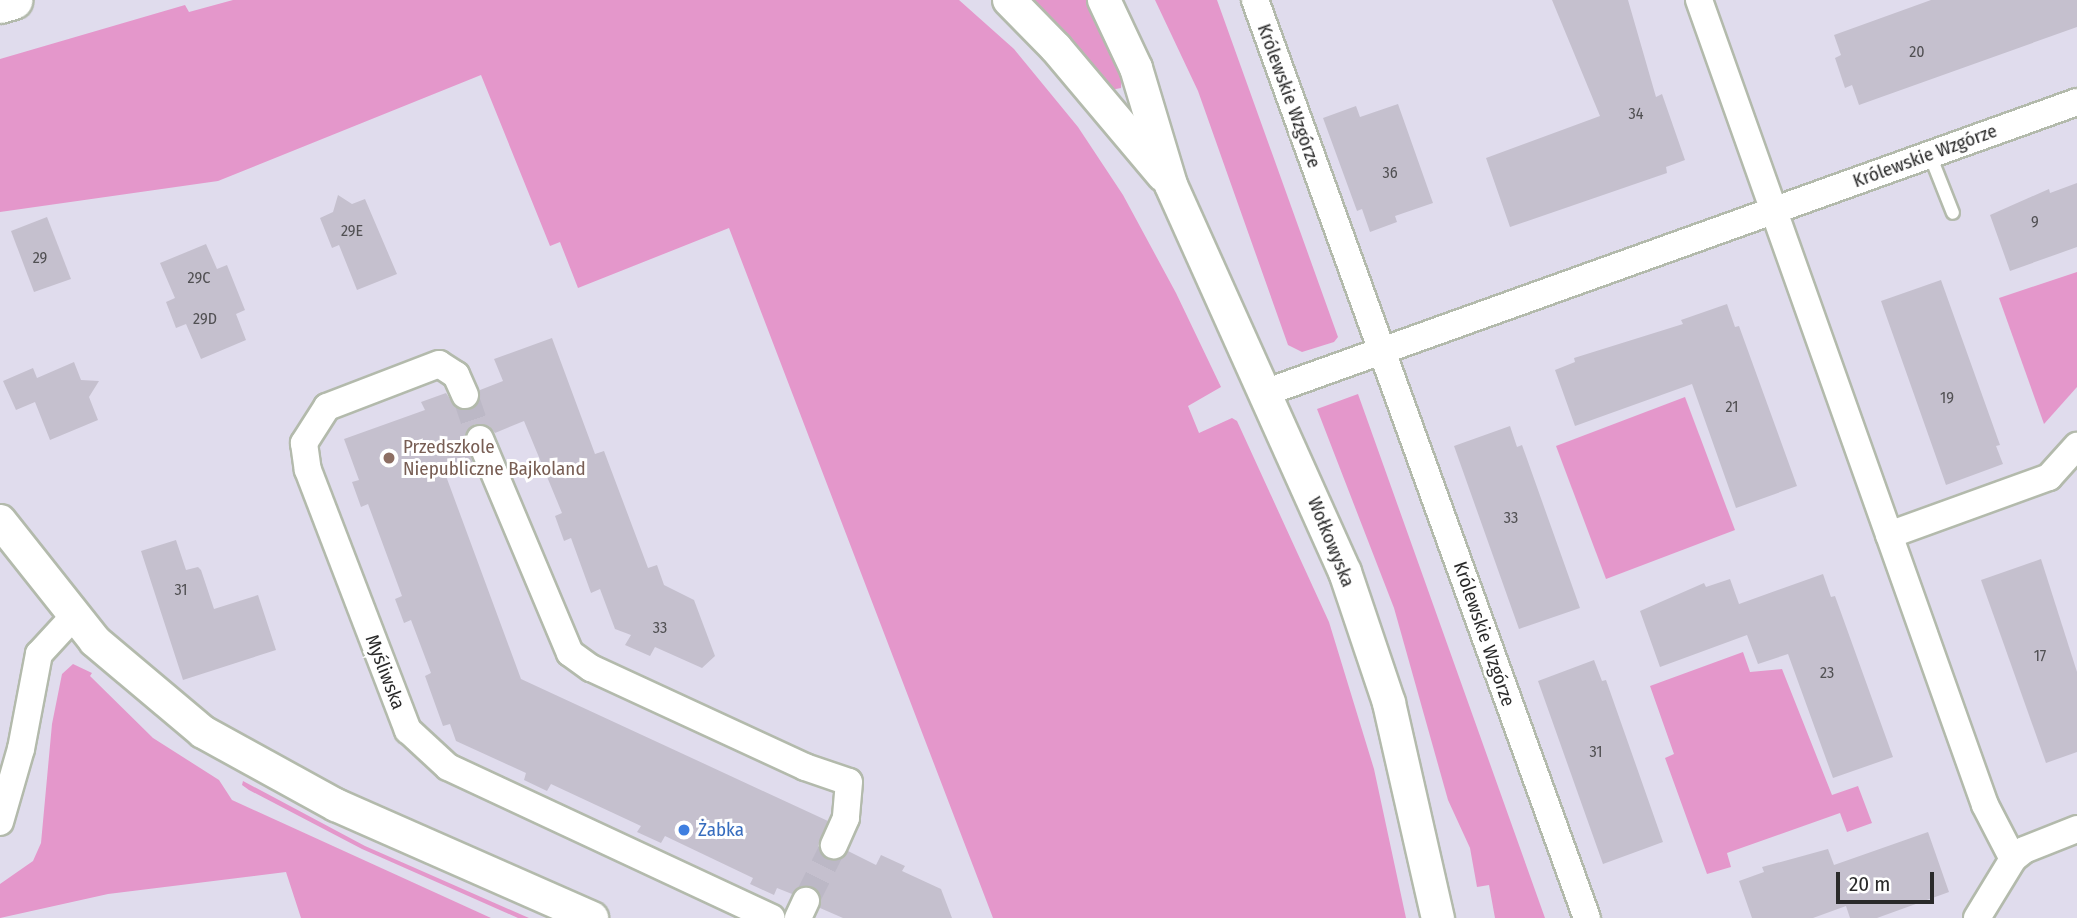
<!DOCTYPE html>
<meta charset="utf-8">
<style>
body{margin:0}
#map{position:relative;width:2077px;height:918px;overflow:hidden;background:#e0dced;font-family:"Fira Sans Condensed",sans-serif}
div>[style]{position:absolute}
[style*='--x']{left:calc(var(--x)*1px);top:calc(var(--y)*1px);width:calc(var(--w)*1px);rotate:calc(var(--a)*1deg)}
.green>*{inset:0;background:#e497cb}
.building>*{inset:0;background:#c5c0ce}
.minor-tunnel>*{height:26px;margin-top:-13px;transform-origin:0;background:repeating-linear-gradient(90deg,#bcb8c6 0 26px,transparent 0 39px)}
.roads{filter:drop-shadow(2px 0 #b3baac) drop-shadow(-2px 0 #b3baac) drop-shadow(0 2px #b3baac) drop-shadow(0 -2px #b3baac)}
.service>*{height:12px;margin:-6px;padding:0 6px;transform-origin:6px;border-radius:6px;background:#fff}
.minor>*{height:26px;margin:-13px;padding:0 13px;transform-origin:13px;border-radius:13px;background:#fff}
.tertiary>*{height:32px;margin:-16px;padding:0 16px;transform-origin:16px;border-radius:16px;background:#fff}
.secondary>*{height:37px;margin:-18.5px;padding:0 18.5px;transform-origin:18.5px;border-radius:18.5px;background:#fff}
.dots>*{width:19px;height:19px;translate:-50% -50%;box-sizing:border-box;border:4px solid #fff;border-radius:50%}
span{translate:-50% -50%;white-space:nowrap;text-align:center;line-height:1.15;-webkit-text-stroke:6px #fff;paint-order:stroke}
.number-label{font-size:16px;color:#515053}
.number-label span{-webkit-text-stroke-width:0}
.street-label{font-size:19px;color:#2a2a2a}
.education-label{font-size:19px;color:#785e54}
.left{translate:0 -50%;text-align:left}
.shop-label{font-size:19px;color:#366cbe}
.scale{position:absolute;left:1836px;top:872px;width:98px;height:32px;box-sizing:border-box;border:4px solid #2a2a2a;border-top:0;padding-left:9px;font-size:21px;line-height:24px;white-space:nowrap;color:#2a2a2a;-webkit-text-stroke:5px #fff;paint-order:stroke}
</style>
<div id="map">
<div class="green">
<i style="clip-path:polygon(233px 0,959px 0,1014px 49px,1078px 127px,1123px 195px,1176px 293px,1221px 387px,1188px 406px,1199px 433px,1232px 418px,1237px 421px,1329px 622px,1374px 769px,1406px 918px,993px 918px,729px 228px,578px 288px,560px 242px,550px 246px,481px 75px,218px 181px,0 212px,0 59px,185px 5px,189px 12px)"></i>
<i style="clip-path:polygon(1031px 0,1086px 0,1122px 74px,1121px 88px,1111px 90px)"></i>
<i style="clip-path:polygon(1155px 0,1217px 0,1338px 337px,1334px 342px,1302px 352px,1288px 345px,1198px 91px)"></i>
<i style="clip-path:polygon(2077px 272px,2077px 387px,2044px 424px,1999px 298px)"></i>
<i style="clip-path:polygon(1358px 394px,1545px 918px,1495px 918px,1489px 885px,1477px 887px,1470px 848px,1448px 800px,1394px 608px,1317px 409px)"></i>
<i style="clip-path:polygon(1685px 397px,1735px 530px,1606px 579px,1556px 446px)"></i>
<i style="clip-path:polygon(1743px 652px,1750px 672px,1782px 669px,1832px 795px,1858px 786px,1872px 823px,1847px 832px,1840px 813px,1727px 853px,1731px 867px,1707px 874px,1665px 758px,1674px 754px,1650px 686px)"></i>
<i style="clip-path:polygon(73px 664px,92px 673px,90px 676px,153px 738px,219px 780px,232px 800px,491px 918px,301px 918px,286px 872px,108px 894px,0 918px,0 884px,33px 861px,41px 843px,52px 724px,62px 674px)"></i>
<i style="clip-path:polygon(243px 781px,365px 846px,529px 918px,518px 918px,362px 849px,249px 790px,242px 785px)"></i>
</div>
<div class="building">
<i style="clip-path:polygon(1552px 0,1628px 0,1656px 97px,1662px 94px,1685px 160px,1666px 167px,1667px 173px,1510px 227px,1486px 158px,1600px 116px)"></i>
<i style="clip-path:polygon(1931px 0,2077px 0,2077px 27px,1859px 105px,1852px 85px,1845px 88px,1835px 58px,1841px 55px,1834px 35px)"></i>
<i style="clip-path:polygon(1398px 104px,1433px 203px,1395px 216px,1397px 222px,1370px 232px,1362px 209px,1357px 211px,1323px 118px,1356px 106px,1360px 117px)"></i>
<i style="clip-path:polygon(2077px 183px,2077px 247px,2010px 271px,1990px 215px,2049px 189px,2050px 193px)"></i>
<i style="clip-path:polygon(338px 195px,352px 204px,365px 199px,397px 274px,357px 290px,339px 245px,332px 248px,320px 218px,333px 212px)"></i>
<i style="clip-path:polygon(47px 217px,71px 279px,34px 292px,11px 231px)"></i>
<i style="clip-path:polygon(206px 244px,217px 269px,227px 265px,245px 310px,236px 314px,246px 340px,201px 359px,186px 324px,176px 328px,166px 302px,175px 298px,160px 263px)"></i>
<i style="clip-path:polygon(1941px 280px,2000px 445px,1996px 446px,2003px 464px,1946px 485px,1881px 301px)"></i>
<i style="clip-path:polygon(1727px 304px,1735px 327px,1739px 326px,1797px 486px,1736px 508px,1692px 384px,1575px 426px,1555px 370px,1575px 362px,1574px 358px,1683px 324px,1681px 320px)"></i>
<i style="clip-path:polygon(552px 338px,595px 454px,604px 451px,648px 568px,657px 565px,664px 585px,694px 600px,715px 656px,702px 668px,655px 647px,650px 656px,625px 645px,631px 635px,615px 629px,600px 589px,591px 593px,571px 538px,564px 541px,555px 516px,562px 513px,524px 421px,495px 433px,489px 426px,475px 424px,464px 438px,474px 466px,446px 476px,521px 679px,828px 821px,818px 846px,827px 859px,836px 861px,848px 851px,876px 865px,881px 855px,905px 866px,902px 871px,941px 889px,952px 918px,843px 918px,820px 908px,819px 893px,805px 885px,792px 894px,777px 888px,774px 895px,750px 884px,753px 878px,665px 836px,661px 843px,637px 832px,641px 826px,551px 784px,547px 791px,524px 780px,526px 773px,456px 741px,450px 724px,443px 726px,425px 676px,431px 673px,411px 620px,404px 623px,395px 599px,402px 596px,368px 504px,361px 507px,352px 482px,359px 480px,344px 439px,425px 410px,421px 402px,446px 393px,456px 408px,472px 409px,478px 404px,480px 390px,503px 381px,494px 359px)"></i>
<i style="clip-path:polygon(74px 362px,81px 380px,99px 381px,89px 397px,98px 420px,50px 440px,35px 402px,16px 410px,3px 381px,33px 368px,37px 378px)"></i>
<i style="clip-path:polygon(1510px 426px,1517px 447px,1522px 445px,1580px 608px,1519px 629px,1454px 446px)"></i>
<i style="clip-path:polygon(176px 540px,186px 570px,198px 567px,201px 570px,214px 609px,258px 595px,276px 650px,183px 680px,141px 551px)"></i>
<i style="clip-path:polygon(2041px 559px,2077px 672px,2077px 752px,2046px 763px,1981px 580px)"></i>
<i style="clip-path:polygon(1823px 574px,1831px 597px,1835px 596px,1893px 757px,1833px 778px,1788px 654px,1758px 664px,1747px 635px,1660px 667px,1640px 611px,1704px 583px,1706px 587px,1730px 579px,1739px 604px)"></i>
<i style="clip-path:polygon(1594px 660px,1602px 681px,1606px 680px,1663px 842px,1603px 864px,1538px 681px)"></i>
<i style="clip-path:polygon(1928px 832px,1949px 892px,1877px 918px,1850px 918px,1846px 906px,1813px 918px,1752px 918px,1739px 881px,1764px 872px,1762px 867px,1828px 849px,1834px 865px)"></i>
</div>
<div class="minor-tunnel">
<i style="--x:465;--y:395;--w:46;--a:71.2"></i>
<i style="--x:806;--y:901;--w:63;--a:-63.4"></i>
</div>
<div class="roads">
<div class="service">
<i style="--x:1930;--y:155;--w:62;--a:68.4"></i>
</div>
<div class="minor">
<i style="--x:1255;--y:0;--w:976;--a:70.12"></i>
<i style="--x:1699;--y:0;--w:854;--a:70.44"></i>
<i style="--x:1985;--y:805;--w:61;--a:62.6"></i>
<i style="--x:1267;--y:392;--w:860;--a:-19.7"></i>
<i style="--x:465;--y:395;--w:22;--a:-114"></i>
<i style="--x:456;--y:375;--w:20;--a:-147"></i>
<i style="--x:439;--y:364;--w:120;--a:159"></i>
<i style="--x:327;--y:407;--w:43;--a:122.6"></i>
<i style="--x:304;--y:443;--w:27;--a:82"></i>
<i style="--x:308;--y:470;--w:279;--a:69"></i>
<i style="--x:408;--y:730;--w:54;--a:42.8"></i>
<i style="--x:448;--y:767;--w:357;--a:25"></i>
<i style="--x:480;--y:439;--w:232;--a:67.2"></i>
<i style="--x:570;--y:653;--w:26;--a:36"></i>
<i style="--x:591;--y:668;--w:236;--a:24.8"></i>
<i style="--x:805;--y:767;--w:46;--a:18.8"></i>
<i style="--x:849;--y:782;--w:36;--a:95"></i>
<i style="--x:846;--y:818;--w:30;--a:114"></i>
<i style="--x:1889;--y:535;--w:170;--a:-19.9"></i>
<i style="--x:2049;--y:477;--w:42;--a:-47.9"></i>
<i style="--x:0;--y:822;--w:76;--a:-74"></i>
<i style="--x:21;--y:749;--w:97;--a:-79.3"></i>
<i style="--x:39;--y:654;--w:52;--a:-47.4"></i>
<i style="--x:798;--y:918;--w:19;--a:-65"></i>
<i style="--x:1977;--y:918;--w:69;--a:-58.6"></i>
<i style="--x:2013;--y:859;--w:14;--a:-39"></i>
<i style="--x:2024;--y:850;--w:57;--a:-21.6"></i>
</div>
<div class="tertiary">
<i style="--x:1009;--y:0;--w:67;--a:45.6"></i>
<i style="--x:1056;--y:48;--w:166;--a:49.9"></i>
<i style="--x:1104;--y:0;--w:75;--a:64.8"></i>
<i style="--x:1136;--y:68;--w:122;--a:73.3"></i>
<i style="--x:1171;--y:185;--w:424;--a:65.8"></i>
<i style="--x:1345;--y:572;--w:138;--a:71.4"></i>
<i style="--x:1389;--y:703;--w:221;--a:77.2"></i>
<i style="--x:0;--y:521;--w:153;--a:51.6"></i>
<i style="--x:95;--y:641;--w:141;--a:40.1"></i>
<i style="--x:203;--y:732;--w:152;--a:28.8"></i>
<i style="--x:336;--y:805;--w:280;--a:23.8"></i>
</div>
<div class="secondary">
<i style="--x:0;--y:4;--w:14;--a:-17"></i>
</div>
</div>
<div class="dots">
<i style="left:389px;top:458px;background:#8d6e63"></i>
<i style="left:684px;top:830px;background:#3f7fe0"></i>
</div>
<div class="number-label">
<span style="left:1917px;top:52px">20</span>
<span style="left:1636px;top:114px">34</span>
<span style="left:1390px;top:173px">36</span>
<span style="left:2035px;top:222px">9</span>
<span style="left:352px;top:231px">29E</span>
<span style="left:40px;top:258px">29</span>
<span style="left:199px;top:278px">29C</span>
<span style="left:205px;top:319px">29D</span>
<span style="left:1947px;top:398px">19</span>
<span style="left:1732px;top:407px">21</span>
<span style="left:1511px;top:518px">33</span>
<span style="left:181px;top:590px">31</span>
<span style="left:660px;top:628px">33</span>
<span style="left:2040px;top:656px">17</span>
<span style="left:1827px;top:673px">23</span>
<span style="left:1596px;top:752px">31</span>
</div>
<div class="street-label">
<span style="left:1289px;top:96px;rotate:70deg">Królewskie Wzgórze</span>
<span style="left:1925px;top:156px;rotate:-20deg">Królewskie Wzgórze</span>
<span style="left:1331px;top:542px;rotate:68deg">Wołkowyska</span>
<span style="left:1484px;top:634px;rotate:71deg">Królewskie Wzgórze</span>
<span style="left:385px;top:672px;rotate:69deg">Myśliwska</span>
</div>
<div class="education-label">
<span class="left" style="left:403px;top:458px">Przedszkole<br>Niepubliczne Bajkoland</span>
</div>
<div class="shop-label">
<span class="left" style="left:698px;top:830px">Żabka</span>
</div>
<div class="scale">20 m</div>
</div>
